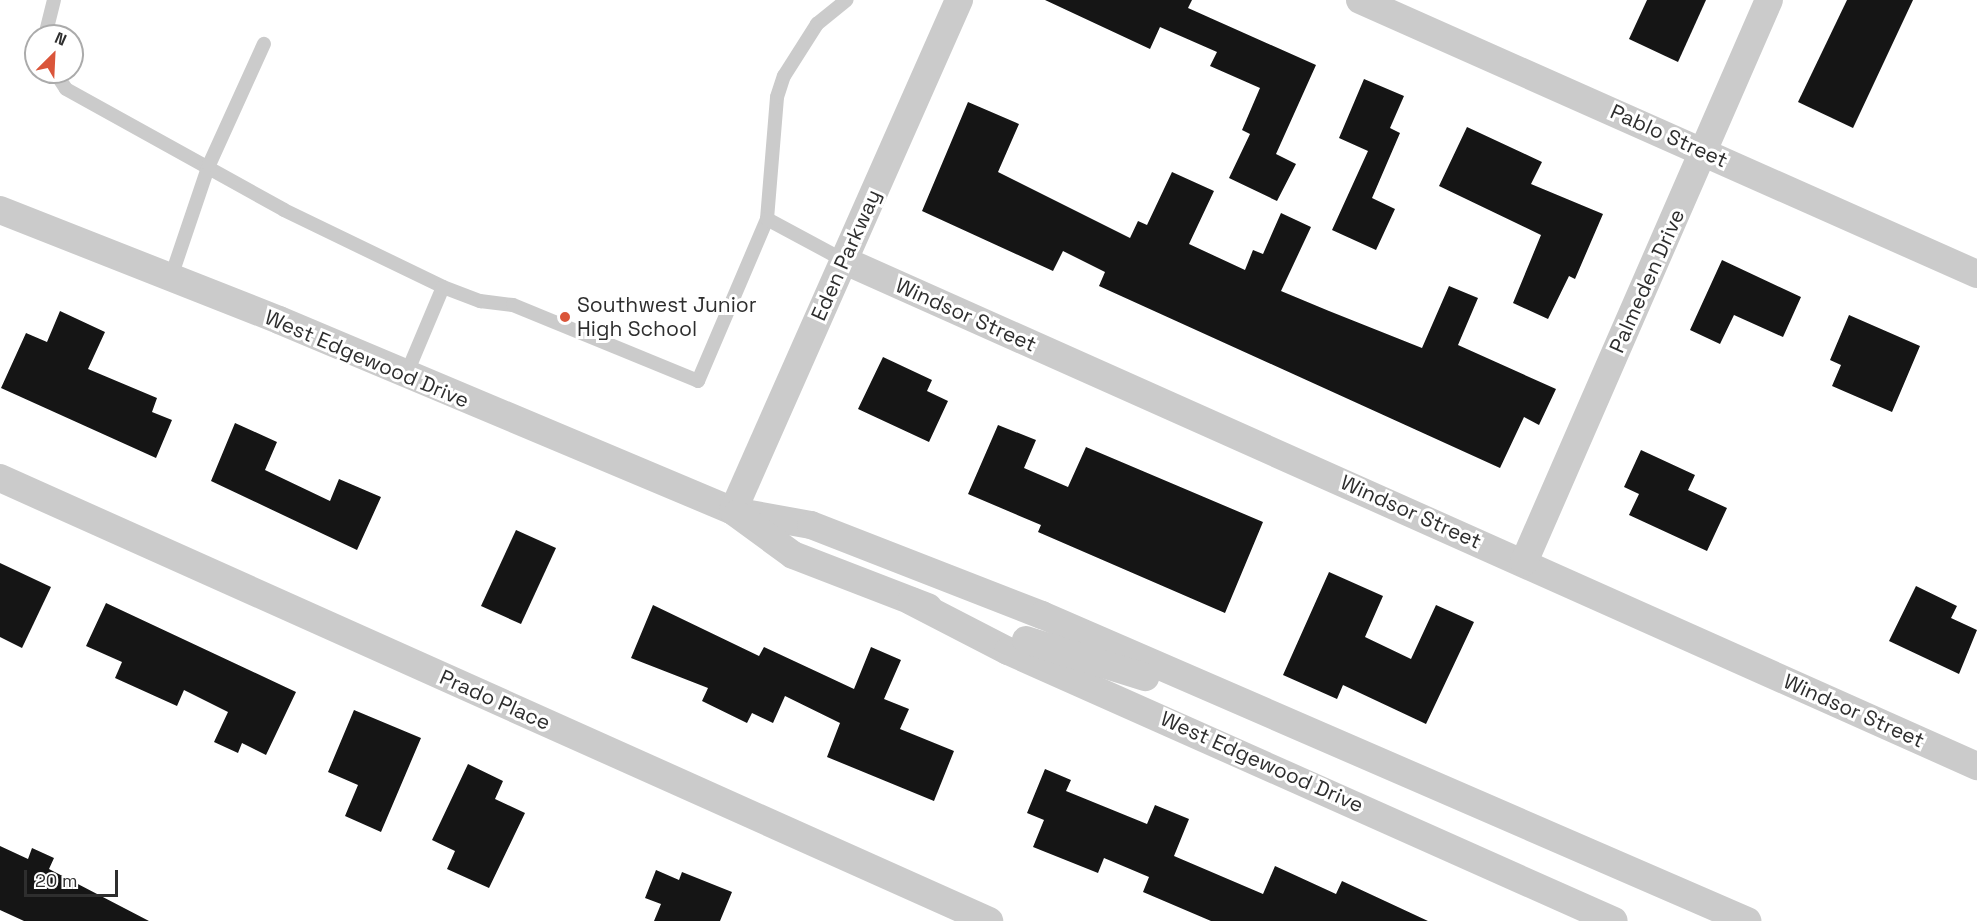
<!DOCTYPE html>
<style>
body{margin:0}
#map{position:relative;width:1977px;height:921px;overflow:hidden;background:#fff;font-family:"Space Grotesk",sans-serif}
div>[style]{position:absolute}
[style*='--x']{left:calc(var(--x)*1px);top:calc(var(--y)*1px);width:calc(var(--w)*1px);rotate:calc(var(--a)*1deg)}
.building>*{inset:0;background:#151515}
.lane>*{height:14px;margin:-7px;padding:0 7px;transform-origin:7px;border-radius:7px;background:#cbcbcb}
.street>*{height:28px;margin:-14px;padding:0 14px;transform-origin:14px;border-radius:14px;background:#cbcbcb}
.dots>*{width:16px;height:16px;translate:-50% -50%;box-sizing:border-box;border:3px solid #fff;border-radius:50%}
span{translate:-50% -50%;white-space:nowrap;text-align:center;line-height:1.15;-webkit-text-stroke:6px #fff;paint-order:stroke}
.street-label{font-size:21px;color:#2e2e2e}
.poi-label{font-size:21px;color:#2e2e2e}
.left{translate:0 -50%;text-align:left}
.north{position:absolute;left:24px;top:24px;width:60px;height:60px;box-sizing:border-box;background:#fff;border:2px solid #ababab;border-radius:50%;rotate:24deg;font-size:16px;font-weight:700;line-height:24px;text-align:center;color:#2e2e2e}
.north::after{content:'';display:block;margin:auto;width:21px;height:27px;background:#da553a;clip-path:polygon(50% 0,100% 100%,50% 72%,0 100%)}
.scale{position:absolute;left:24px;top:870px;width:94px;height:27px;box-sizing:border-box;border:3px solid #2e2e2e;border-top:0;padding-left:8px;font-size:18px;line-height:21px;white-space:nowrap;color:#2e2e2e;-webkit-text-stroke:4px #fff;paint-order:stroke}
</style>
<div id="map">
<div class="building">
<i style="clip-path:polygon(1045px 0,1192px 0,1188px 8px,1316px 65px,1276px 154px,1296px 164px,1277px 201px,1229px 178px,1250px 134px,1242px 130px,1260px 88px,1210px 66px,1217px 52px,1160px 27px,1150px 49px)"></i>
<i style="clip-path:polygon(1647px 0,1706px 0,1678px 62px,1629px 39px)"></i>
<i style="clip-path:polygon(1847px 0,1913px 0,1853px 128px,1798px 102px)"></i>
<i style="clip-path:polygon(1364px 79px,1404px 96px,1390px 128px,1400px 133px,1372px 198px,1395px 209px,1376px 250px,1332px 230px,1368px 151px,1339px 138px)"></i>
<i style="clip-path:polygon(968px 102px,1019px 124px,998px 172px,1130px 238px,1138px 221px,1147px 225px,1172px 172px,1214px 191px,1189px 244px,1245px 270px,1253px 250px,1263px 254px,1281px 213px,1311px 227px,1281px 291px,1329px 311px,1422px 348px,1449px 286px,1478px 298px,1458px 345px,1556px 389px,1539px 425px,1524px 417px,1500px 468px,1099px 286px,1105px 272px,1063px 251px,1053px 271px,922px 211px)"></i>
<i style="clip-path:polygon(1467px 127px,1542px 162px,1531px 184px,1603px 214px,1575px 279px,1569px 276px,1548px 319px,1513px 303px,1541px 235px,1439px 186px)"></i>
<i style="clip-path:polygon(1722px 260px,1801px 297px,1783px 337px,1734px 315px,1720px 344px,1690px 330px)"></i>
<i style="clip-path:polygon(60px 311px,105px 332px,88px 369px,157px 398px,152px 412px,172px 420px,156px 458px,1px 388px,26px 333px,47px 342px)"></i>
<i style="clip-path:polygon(1849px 315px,1920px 346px,1892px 412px,1832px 386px,1841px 365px,1830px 360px)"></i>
<i style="clip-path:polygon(883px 357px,932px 380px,927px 391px,948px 401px,929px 442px,858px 409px)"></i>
<i style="clip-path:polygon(235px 423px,277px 442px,265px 470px,330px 501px,339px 479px,381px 497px,357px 550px,211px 481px)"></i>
<i style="clip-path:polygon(998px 425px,1036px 440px,1024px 468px,1068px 487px,1086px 447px,1263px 522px,1225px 613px,1038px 532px,1041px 525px,968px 494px)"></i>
<i style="clip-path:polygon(1641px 450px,1695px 475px,1688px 490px,1727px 508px,1707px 551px,1629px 515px,1639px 494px,1624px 487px)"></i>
<i style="clip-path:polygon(516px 530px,556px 548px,521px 624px,481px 606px)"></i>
<i style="clip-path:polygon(0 563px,51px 587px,22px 648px,0 637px)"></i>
<i style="clip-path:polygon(1329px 572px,1383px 596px,1365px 637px,1411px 659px,1436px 605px,1474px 622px,1426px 724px,1343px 685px,1337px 699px,1283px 675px)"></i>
<i style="clip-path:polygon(1916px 586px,1957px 606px,1951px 618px,1977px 630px,1959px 674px,1889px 641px)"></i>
<i style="clip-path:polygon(106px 603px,296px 692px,266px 755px,242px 743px,238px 753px,214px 742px,228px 712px,184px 690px,177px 706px,115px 678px,122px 662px,86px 646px)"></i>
<i style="clip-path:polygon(653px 605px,759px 656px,764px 647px,854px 689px,871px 647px,901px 660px,884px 699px,909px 709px,900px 729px,954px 751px,934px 801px,827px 757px,840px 723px,785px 696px,773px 723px,752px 713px,747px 723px,702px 701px,708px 688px,631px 658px)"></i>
<i style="clip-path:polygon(354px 710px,421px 738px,381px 832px,345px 816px,358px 785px,328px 772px)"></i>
<i style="clip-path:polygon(468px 764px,503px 781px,495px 799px,525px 813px,489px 888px,447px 869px,455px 851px,432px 840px)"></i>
<i style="clip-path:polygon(1045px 769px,1071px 780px,1066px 791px,1147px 824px,1155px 805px,1189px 819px,1174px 856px,1263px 894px,1275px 866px,1336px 894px,1342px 881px,1428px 921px,1211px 921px,1143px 892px,1149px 877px,1104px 858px,1098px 873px,1033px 847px,1044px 820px,1027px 813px)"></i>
<i style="clip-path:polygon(0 846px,28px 859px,32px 848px,54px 858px,49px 869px,149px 921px,24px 921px,0 910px)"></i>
<i style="clip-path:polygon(656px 870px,679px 880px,682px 872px,732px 892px,720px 921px,654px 921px,661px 904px,645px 898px)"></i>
</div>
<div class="lane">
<i style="--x:45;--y:36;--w:37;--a:-76"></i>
<i style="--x:55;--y:72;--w:20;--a:57"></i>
<i style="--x:66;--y:89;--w:249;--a:29"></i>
<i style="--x:284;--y:210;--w:177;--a:25.8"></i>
<i style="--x:443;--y:287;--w:40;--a:21"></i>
<i style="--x:480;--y:301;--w:33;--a:7"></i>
<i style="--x:513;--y:305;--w:200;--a:22.3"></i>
<i style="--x:698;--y:381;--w:176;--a:-66.9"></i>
<i style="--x:767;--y:219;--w:122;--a:-85.3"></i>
<i style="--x:777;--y:97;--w:22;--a:-72"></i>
<i style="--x:784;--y:76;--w:62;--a:-57.6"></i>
<i style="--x:817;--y:24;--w:38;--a:-39"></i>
<i style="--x:767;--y:219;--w:86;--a:28.3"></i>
<i style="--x:171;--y:277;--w:118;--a:-71.3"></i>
<i style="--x:209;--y:165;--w:133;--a:-65.6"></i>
<i style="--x:406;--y:375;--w:95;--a:-67.2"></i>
</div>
<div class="street">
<i style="--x:1360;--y:0;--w:675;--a:23.95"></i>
<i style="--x:0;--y:210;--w:300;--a:21.5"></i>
<i style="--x:279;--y:320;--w:493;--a:22.8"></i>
<i style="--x:733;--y:511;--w:79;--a:10.2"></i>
<i style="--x:811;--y:525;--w:248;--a:21.3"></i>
<i style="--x:1042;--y:615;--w:769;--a:23.46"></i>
<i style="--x:843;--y:260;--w:1242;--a:24.05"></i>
<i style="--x:0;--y:478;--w:1084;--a:24.13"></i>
<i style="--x:733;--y:511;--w:559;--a:-66.14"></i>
<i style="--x:737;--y:514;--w:69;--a:36.2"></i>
<i style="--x:793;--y:555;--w:145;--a:21.1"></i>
<i style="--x:1524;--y:562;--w:613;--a:-66.45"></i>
<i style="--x:911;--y:601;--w:109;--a:27.3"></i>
<i style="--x:1008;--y:651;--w:663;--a:24.02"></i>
<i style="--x:1026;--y:640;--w:125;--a:17.3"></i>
</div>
<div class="dots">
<i style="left:565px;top:317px;background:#da553a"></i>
</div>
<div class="street-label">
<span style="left:1669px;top:136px;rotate:24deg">Pablo Street</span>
<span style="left:846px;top:255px;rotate:-66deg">Eden Parkway</span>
<span style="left:1647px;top:281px;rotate:-66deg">Palmeden Drive</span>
<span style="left:966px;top:315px;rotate:24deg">Windsor Street</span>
<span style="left:367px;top:359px;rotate:23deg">West Edgewood Drive</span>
<span style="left:1411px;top:512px;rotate:24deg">Windsor Street</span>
<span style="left:495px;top:700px;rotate:24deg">Prado Place</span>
<span style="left:1854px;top:711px;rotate:24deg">Windsor Street</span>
<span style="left:1262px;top:762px;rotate:24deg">West Edgewood Drive</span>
</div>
<div class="poi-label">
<span class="left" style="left:577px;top:317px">Southwest Junior<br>High School</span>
</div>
<div class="north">N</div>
<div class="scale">20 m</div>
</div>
